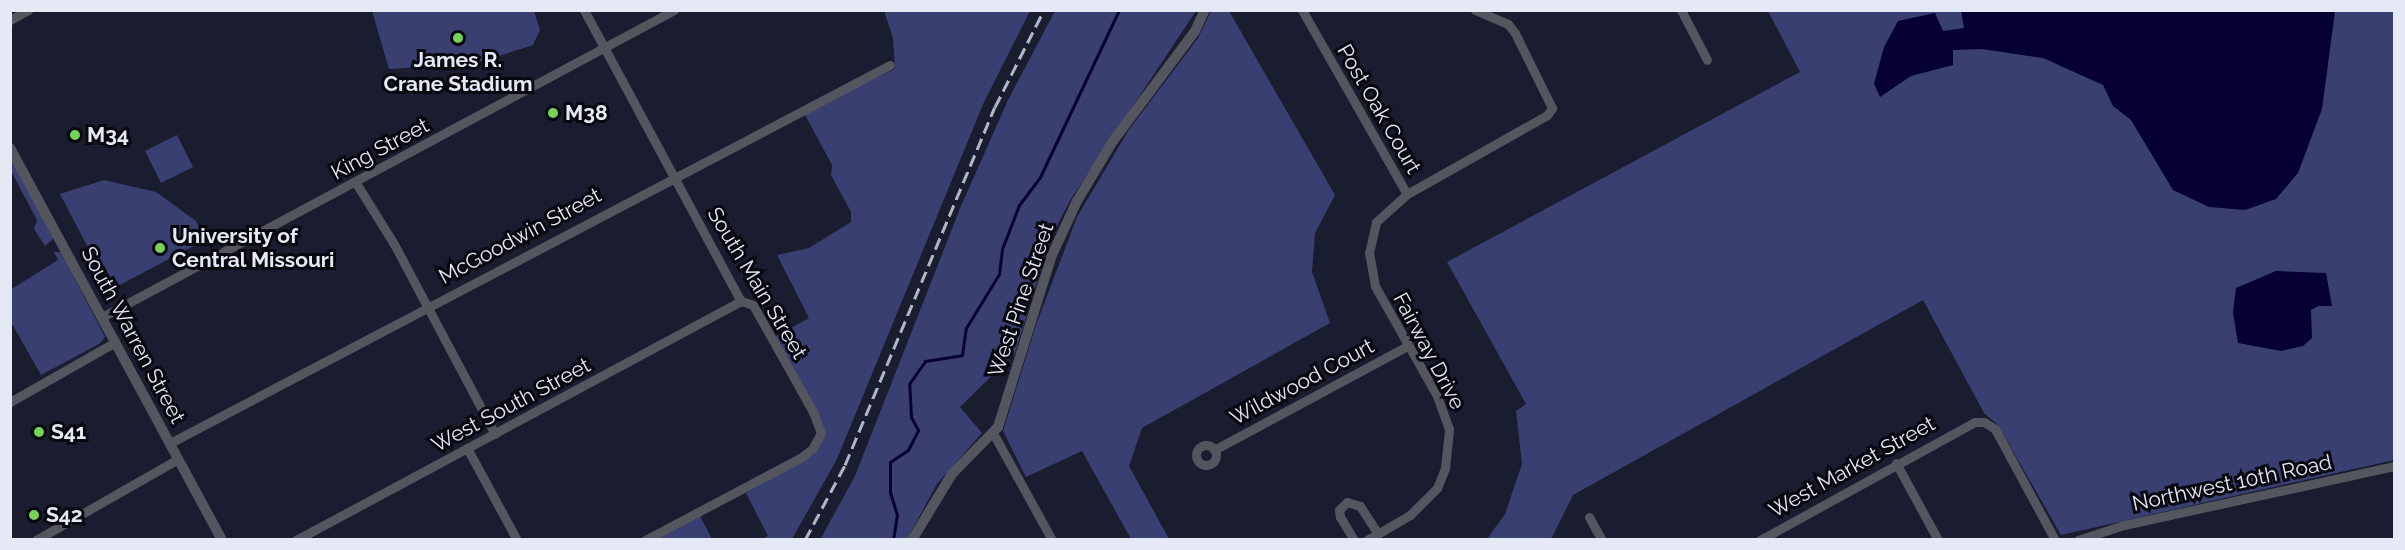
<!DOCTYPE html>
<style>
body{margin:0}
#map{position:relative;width:2405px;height:550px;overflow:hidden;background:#1a1d2f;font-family:Raleway,sans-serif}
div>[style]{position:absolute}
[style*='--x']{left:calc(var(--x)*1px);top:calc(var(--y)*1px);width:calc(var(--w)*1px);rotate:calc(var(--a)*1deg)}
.green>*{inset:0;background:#393f71}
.water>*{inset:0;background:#070033}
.stream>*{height:3px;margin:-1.5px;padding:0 1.5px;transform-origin:1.5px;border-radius:1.5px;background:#070033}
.minor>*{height:9px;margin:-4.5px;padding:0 4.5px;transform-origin:4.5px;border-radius:4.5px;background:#54565f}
.minor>.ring{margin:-4.5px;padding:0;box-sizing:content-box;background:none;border:9px solid #54565f;border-radius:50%}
.tertiary>*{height:10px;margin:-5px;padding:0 5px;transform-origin:5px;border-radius:5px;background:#54565f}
.rail>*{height:3px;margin-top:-1.5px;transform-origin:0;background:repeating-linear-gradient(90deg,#b2b5c3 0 12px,transparent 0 18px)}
.dots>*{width:16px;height:16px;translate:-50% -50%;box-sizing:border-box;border:3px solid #070810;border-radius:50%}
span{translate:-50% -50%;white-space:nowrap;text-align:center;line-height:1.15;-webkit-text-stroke:6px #070810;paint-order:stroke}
.poi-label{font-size:21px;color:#e5e8f5;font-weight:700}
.left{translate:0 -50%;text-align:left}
.street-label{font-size:21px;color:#e5e8f5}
.frame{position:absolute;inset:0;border:12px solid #e5e8f5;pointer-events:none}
</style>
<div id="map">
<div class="green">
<i style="clip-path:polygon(372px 11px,534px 11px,540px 30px,533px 45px,474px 64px,389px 69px)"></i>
<i style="clip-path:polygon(884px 11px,1030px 11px,984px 102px,837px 459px,792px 539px,761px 539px,768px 536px,746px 493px,814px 453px,824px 428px,775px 337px,809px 318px,777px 255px,809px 248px,851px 222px,851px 212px,831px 175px,832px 165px,804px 113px,895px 69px,893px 38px)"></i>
<i style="clip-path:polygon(1055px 11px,1196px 11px,1071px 199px,1051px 237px,1015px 353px,960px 407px,982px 433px,937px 484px,907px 539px,820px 540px,855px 476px,961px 206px,1008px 100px)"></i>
<i style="clip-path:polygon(1211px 11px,1229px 11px,1335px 195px,1315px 233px,1312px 272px,1330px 323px,1142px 428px,1129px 466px,1169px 539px,1131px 539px,1082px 451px,1026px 477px,1003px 431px,1036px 325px,1077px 217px,1128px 131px,1198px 38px)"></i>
<i style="clip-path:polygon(1768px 11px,2394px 11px,2394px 460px,2061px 535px,1998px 425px,1984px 413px,1923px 300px,1573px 495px,1551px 539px,1487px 539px,1505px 514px,1522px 464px,1516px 411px,1526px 404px,1447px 262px,1800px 72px)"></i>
<i style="clip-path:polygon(177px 135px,193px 167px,161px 183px,145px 151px)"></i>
<i style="clip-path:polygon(10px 158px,54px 238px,45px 246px,34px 229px,37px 220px,11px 171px)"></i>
<i style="clip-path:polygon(104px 180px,156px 192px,196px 221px,205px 240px,118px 286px,106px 282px,60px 194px)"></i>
<i style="clip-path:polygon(54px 252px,61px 252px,105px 337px,99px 344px,41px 375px,11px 322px,10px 290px,58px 260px)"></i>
<i style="clip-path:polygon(700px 516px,712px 539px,652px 540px)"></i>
</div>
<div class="water">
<i style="clip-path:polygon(1961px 11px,1961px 10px,2335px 11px,2322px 109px,2298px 173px,2276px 199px,2245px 210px,2209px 207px,2173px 190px,2131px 120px,2113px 106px,2103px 85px,2043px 58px,1982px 49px,1953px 50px,1953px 65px,1911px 76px,1880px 97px,1874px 84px,1884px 47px,1898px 21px,1935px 13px,1943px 31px,1964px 28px)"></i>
<i style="clip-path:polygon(2276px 271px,2326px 273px,2332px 306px,2318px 306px,2311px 310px,2312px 338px,2303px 346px,2281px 351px,2238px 343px,2233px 313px,2236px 288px)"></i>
</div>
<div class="stream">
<i style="--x:893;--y:540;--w:25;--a:-81"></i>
<i style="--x:897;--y:515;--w:24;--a:-107"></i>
<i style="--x:890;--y:492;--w:30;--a:-90"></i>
<i style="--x:890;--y:462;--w:22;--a:-34"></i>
<i style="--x:908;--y:450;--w:22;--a:-63"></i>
<i style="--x:918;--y:430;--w:15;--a:-118"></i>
<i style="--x:911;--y:417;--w:33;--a:-93"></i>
<i style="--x:909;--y:384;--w:28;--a:-55"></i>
<i style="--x:925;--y:361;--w:37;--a:-9"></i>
<i style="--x:962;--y:355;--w:27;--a:-82"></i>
<i style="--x:966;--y:328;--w:63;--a:-58.6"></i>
<i style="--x:999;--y:274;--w:25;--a:-83"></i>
<i style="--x:1002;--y:249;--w:47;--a:-68.9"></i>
<i style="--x:1019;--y:205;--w:35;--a:-53"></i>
<i style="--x:1040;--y:177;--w:185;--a:-64.7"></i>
</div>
<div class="minor">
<i style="--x:584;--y:10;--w:331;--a:61.7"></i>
<i style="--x:741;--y:301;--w:13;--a:18"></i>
<i style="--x:753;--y:305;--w:123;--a:60.7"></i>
<i style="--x:813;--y:412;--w:22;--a:69"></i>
<i style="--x:821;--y:433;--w:18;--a:119"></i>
<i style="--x:812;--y:449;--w:15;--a:143"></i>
<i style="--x:800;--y:458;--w:175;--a:152.1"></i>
<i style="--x:1302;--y:10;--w:212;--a:60.3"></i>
<i style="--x:1681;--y:10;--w:56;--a:62.5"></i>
<i style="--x:10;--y:20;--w:21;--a:-29"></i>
<i style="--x:356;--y:183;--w:72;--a:58.1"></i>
<i style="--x:394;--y:244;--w:215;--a:62"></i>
<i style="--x:102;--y:317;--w:649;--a:-28.22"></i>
<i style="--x:10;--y:402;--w:121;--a:-29.7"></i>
<i style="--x:993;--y:433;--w:122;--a:61.1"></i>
<i style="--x:170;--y:443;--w:813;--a:-27.7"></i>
<i class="ring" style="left:1196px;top:445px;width:11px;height:11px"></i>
<i style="--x:467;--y:448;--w:105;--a:61.5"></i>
<i style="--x:1214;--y:450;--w:219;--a:-28.3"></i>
<i style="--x:1896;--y:463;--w:88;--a:61.4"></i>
<i style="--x:1589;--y:517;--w:26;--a:61"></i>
<i style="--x:36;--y:540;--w:163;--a:-29.7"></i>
<i style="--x:296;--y:540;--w:505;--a:-28.24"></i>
<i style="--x:1354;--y:540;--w:27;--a:-121"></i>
<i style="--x:1340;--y:517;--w:7;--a:-98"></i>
<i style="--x:1339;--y:510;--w:11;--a:-45"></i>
<i style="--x:1347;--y:502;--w:14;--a:17"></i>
<i style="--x:1360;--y:506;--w:33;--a:57"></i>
<i style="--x:1367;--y:540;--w:50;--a:-30.2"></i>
<i style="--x:1410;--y:515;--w:38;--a:-45"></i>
<i style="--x:1437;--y:488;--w:22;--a:-68"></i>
<i style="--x:1445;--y:468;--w:39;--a:-84"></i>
<i style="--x:1449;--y:429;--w:37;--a:-110"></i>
<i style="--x:1436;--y:394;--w:124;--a:-119.5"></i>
<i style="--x:1375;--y:286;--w:34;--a:-100"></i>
<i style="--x:1369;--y:253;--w:32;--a:-77"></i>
<i style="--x:1376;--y:222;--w:42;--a:-42.1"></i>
<i style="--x:1407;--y:194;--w:161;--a:-29.4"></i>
<i style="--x:1547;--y:115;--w:9;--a:-54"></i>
<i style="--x:1552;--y:108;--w:84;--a:-116.3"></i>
<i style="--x:1515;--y:33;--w:11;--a:-128"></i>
<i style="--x:1508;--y:24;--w:36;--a:-157"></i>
<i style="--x:1760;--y:540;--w:245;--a:-28.8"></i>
<i style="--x:1975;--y:422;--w:9;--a:0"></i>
<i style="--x:1984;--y:422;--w:13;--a:32"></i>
<i style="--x:1995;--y:429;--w:126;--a:61.6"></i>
<i style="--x:2078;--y:540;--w:48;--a:-18.1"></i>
<i style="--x:2124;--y:525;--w:276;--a:-12.3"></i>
</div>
<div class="tertiary">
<i style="--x:10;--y:148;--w:446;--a:61.6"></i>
<i style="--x:912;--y:540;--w:77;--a:-58.8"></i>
<i style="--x:952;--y:474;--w:66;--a:-45.6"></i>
<i style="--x:998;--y:427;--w:180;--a:-72.6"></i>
<i style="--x:1052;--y:255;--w:60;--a:-65.2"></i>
<i style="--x:1077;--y:201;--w:70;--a:-59"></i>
<i style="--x:1113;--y:141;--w:137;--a:-53.3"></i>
<i style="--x:1195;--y:31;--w:23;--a:-65"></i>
</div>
<div class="rail">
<i style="--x:805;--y:540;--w:85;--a:-61.9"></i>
<i style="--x:845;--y:465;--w:388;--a:-67.3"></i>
<i style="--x:995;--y:107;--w:109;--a:-63.2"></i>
</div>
<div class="dots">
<i style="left:458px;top:38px;background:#77d259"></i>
<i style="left:553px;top:113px;background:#77d259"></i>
<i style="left:75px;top:135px;background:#77d259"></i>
<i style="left:160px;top:248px;background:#77d259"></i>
<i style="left:39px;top:432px;background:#77d259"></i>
<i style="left:34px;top:515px;background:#77d259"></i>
</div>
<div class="poi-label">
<span style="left:458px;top:72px">James R.<br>Crane Stadium</span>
<span class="left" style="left:565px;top:113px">M38</span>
<span class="left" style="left:87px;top:135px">M34</span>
<span class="left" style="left:172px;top:248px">University of<br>Central Missouri</span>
<span class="left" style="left:51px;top:432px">S41</span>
<span class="left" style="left:46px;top:515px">S42</span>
</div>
<div class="street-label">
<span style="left:1379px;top:109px;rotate:60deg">Post Oak Court</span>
<span style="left:380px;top:149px;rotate:-28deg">King Street</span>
<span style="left:520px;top:236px;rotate:-28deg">McGoodwin Street</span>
<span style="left:757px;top:283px;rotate:59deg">South Main Street</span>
<span style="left:1021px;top:300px;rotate:-71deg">West Pine Street</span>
<span style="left:133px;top:335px;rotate:62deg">South Warren Street</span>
<span style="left:1429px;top:351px;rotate:62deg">Fairway Drive</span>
<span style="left:1302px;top:382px;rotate:-28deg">Wildwood Court</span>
<span style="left:511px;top:405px;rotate:-28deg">West South Street</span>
<span style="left:1852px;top:467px;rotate:-29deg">West Market Street</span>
<span style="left:2232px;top:483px;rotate:-12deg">Northwest 10th Road</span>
</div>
<div class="frame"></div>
</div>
